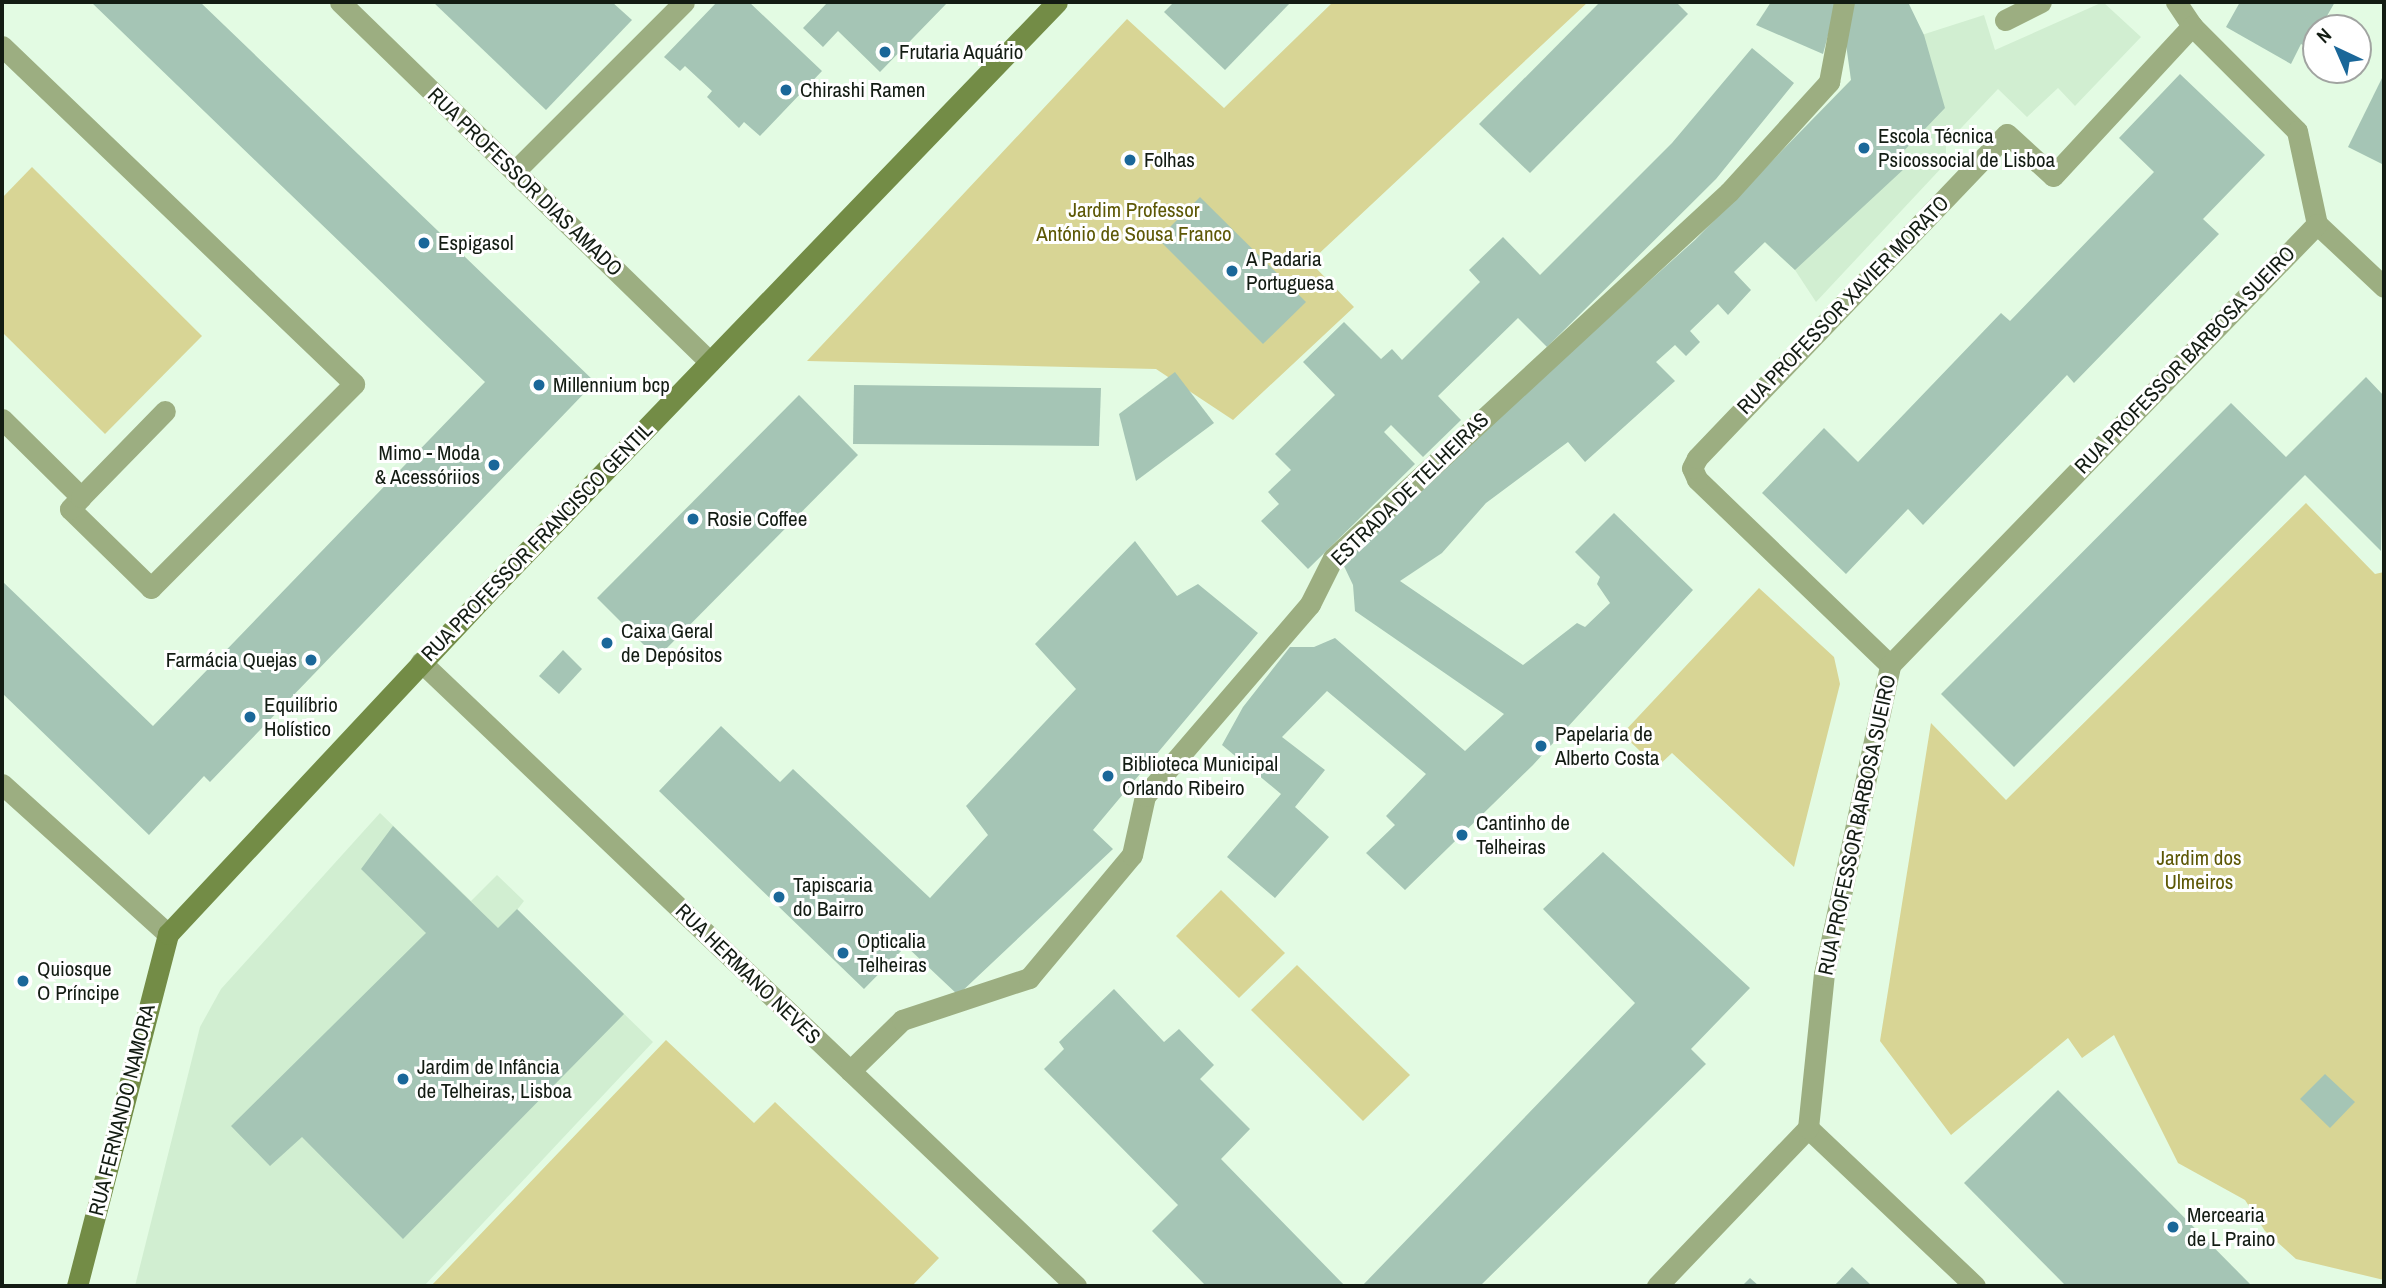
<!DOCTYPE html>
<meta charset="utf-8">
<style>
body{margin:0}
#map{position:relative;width:2386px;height:1288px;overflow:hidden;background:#e3fbe3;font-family:"Archivo Narrow",sans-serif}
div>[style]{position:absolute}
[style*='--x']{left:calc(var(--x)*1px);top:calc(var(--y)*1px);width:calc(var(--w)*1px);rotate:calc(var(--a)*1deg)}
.built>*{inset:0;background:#d1eed1}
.green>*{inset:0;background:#d8d595}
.building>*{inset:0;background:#a5c5b5}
.lane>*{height:21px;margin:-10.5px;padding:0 10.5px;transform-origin:10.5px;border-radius:10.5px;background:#9cae81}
.street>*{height:21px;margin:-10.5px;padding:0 10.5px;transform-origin:10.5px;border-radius:10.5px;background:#9cae81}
.secondary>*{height:21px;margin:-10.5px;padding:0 10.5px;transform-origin:10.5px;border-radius:10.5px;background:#738c46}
.dots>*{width:19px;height:19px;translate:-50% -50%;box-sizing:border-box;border:4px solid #fff;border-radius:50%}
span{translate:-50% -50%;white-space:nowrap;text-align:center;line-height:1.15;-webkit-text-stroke:6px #fff;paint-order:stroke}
.poi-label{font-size:21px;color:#131c13}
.left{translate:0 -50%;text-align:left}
.right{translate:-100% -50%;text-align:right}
.street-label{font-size:21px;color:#131c13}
.park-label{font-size:21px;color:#5d5806}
.frame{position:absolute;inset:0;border:4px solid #131c13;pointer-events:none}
.north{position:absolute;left:2302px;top:14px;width:70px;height:70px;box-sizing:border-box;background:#fff;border:2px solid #a1a4a1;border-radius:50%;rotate:316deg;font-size:19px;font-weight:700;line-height:28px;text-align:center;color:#131c13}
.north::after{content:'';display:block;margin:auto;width:24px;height:32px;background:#1a6799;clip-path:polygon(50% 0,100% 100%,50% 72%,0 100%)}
</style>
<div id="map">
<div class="built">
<i style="clip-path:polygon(2103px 2px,2141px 37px,2075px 106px,2058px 88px,2027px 117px,1998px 89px,1946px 144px,1946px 163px,1816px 302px,1795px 270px,1726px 207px,1851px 80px,1850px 58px,1984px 15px,1995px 50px)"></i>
<i style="clip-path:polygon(380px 813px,471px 901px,497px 875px,524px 901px,517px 910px,653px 1042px,424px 1286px,135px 1286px,200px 1027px,221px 989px)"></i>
</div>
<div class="green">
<i style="clip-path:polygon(1333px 2px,1588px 2px,1310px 262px,1354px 307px,1233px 420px,1156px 369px,807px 361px,1127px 19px,1224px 108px)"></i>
<i style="clip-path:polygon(32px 167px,202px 336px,105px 434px,2px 332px,2px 198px)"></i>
<i style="clip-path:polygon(2306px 503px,2375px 574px,2384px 572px,2384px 1280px,2296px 1259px,2265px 1231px,2245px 1200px,2178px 1163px,2114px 1035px,2082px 1058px,2068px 1038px,1951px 1135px,1880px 1041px,1931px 723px,2006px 800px)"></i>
<i style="clip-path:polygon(1759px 588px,1834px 657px,1840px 684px,1794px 867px,1672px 753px,1657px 767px,1622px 734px)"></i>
<i style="clip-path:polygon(1221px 890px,1285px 953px,1239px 998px,1176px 936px)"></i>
<i style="clip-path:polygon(1297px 965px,1410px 1075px,1363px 1121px,1251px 1010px)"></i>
<i style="clip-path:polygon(666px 1040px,754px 1123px,775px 1102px,939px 1258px,912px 1286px,431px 1286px)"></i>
</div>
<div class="building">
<i style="clip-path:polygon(91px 2px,200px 2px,595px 382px,210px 782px,204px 776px,149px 835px,2px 693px,2px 581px,153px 726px,485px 382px)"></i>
<i style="clip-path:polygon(433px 2px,612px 2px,632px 20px,546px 110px)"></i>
<i style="clip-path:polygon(717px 2px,749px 2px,822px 71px,760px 136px,744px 122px,739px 128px,707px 97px,712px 91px,685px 66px,680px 71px,664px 57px)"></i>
<i style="clip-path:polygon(828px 2px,948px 2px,880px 72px,838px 31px,823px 47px,803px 28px)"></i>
<i style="clip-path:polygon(1174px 2px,1291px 2px,1225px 70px,1164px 12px)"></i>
<i style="clip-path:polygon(1600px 2px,1676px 2px,1688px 14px,1530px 173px,1479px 124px)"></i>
<i style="clip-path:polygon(1771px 2px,1837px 2px,1823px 54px,1756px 25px)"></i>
<i style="clip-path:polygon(1854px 2px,1908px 2px,1924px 35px,1945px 108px,1896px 159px,1905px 168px,1795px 270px,1765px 242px,1734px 272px,1751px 290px,1728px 315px,1718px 304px,1690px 331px,1700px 342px,1686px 356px,1675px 345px,1656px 362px,1675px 381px,1585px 462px,1568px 442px,1486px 503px,1442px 553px,1400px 581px,1523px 665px,1577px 623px,1585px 627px,1610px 603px,1597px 584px,1600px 577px,1575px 552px,1614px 513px,1693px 590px,1533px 765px,1405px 890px,1366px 853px,1395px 825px,1386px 816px,1426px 774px,1327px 691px,1282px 737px,1325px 770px,1295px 807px,1329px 837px,1275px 898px,1227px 857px,1281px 794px,1222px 745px,1243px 707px,1290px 647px,1314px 647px,1335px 638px,1465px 751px,1504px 714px,1355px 611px,1353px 585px,1343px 564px,1445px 464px,1695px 240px,1851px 80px,1844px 30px)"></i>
<i style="clip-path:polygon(2240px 2px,2335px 2px,2320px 28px,2316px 28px,2309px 48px,2301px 44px,2291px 64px,2226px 27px)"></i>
<i style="clip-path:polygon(1752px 48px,1794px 83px,1716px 179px,1547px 347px,1518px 318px,1438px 396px,1461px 420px,1423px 457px,1391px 425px,1384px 432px,1415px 464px,1308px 569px,1261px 521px,1279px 504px,1268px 492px,1291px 470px,1275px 454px,1335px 395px,1303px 362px,1344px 322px,1381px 359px,1392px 349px,1402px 360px,1480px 282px,1469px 270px,1503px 237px,1540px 275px,1672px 143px)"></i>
<i style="clip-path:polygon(2180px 74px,2265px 155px,2203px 219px,2219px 234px,2074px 383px,2067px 375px,1923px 525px,1908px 509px,1846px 574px,1762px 493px,1824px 428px,1858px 462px,2001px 313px,2010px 321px,2154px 172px,2119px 138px)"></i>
<i style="clip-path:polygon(2384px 74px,2384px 165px,2348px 147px)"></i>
<i style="clip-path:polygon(1200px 197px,1306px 302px,1263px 344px,1158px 239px)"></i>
<i style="clip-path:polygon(1175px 372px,1214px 423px,1136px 481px,1119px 414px)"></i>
<i style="clip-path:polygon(2366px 377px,2384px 396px,2381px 551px,2305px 475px,2014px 767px,1941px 694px,2231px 403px,2286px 457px)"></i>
<i style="clip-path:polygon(854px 385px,1101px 388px,1099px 446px,853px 444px)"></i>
<i style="clip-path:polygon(799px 395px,858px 455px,657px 658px,597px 598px)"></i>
<i style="clip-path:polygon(1135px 541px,1177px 596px,1198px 584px,1258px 633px,1093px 830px,1113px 849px,958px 995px,906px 946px,864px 989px,659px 791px,721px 726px,780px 782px,793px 769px,930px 898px,988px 835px,966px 806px,1076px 689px,1035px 644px)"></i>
<i style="clip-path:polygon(563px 650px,582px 669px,559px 694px,539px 676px)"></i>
<i style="clip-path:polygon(393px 826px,498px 928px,517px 909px,624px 1014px,403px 1239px,302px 1137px,270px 1166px,231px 1126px,426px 933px,361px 869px)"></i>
<i style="clip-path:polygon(1603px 852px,1750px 988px,1691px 1049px,1706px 1064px,1480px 1286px,1362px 1286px,1635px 1003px,1543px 909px)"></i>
<i style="clip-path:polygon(1114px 989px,1164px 1042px,1179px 1029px,1214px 1065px,1200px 1079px,1250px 1129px,1221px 1159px,1345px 1286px,1206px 1286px,1152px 1231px,1178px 1205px,1044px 1069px,1064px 1049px,1059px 1042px)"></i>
<i style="clip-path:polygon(2325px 1074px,2355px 1102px,2330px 1128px,2300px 1099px)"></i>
<i style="clip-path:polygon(2058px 1090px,2159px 1192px,2252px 1286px,2066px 1286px,1964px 1183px)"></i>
<i style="clip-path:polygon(1852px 1267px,1872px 1286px,1834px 1286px)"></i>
<i style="clip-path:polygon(1750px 1278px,1759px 1286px,1742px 1286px)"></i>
</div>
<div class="lane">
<i style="--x:2;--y:46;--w:488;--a:43.8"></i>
<i style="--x:354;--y:384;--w:288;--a:134.9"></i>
<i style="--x:151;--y:588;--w:113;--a:-135.7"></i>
<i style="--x:70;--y:509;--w:16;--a:-47"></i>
<i style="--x:2;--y:419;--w:111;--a:44.6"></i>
<i style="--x:81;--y:497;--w:120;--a:-45.7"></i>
</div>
<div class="street">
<i style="--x:340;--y:2;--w:516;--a:44.22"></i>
<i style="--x:2176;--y:2;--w:29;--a:56"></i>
<i style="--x:2192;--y:26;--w:148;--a:45"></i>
<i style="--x:2297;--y:131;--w:95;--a:77.9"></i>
<i style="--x:2317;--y:224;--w:92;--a:43.2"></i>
<i style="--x:2005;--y:20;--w:40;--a:-26.6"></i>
<i style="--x:515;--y:171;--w:239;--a:-45"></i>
<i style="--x:421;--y:662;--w:905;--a:43.61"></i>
<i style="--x:1890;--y:665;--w:268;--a:-136.1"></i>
<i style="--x:1697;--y:479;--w:12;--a:-114"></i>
<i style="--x:1692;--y:468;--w:11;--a:-63"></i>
<i style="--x:1697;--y:458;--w:448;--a:-46.3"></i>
<i style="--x:2007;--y:134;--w:62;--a:42.4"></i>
<i style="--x:2053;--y:176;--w:205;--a:-47.2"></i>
<i style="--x:2;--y:784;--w:224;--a:42.1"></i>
<i style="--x:850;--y:1071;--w:73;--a:-44.4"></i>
<i style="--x:902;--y:1020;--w:134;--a:-18.3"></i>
<i style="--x:1029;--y:978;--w:160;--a:-50.1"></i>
<i style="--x:1132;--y:855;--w:60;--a:-77.6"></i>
<i style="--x:1145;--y:796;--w:253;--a:-49.3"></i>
<i style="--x:1310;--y:604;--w:51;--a:-63.4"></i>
<i style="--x:1333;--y:558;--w:539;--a:-42.75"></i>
<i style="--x:1729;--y:192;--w:149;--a:-47.7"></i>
<i style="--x:1829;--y:82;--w:81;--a:-79.4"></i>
<i style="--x:1808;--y:1128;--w:230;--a:43.4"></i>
<i style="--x:1657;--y:1286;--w:219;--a:-46.3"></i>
<i style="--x:1808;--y:1128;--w:155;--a:-84.1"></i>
<i style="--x:1824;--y:974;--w:316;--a:-77.9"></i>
<i style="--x:1890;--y:665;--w:614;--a:-45.92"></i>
</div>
<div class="secondary">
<i style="--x:77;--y:1286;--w:364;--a:-75.5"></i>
<i style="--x:168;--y:934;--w:477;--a:-46.9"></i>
<i style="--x:494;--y:586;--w:811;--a:-46.05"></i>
</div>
<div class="dots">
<i style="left:885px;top:52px;background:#1a6799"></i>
<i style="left:786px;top:90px;background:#1a6799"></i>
<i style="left:1864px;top:148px;background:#1a6799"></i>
<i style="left:1130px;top:160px;background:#1a6799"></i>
<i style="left:424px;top:243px;background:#1a6799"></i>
<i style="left:1232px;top:271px;background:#1a6799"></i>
<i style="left:539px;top:385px;background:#1a6799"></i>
<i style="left:494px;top:465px;background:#1a6799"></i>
<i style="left:693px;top:519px;background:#1a6799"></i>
<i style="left:607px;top:643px;background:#1a6799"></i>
<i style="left:311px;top:660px;background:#1a6799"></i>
<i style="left:250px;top:717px;background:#1a6799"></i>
<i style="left:1541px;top:746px;background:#1a6799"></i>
<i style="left:1108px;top:776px;background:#1a6799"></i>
<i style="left:1462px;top:835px;background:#1a6799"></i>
<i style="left:779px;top:897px;background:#1a6799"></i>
<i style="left:843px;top:953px;background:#1a6799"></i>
<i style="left:23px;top:981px;background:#1a6799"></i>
<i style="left:403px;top:1079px;background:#1a6799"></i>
<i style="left:2173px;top:1227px;background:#1a6799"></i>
</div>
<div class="poi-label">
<span class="left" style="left:899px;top:52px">Frutaria Aquário</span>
<span class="left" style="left:800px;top:90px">Chirashi Ramen</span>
<span class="left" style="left:1878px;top:148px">Escola Técnica<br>Psicossocial de Lisboa</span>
<span class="left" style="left:1144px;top:160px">Folhas</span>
<span class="left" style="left:438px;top:243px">Espigasol</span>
<span class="left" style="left:1246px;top:271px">A Padaria<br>Portuguesa</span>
<span class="left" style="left:553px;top:385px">Millennium bcp</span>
<span class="right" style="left:480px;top:465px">Mimo - Moda<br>&amp; Acessóriios</span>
<span class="left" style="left:707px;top:519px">Rosie Coffee</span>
<span class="left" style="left:621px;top:643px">Caixa Geral<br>de Depósitos</span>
<span class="right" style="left:297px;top:660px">Farmácia Quejas</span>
<span class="left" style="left:264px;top:717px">Equilíbrio<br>Holístico</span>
<span class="left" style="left:1555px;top:746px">Papelaria de<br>Alberto Costa</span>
<span class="left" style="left:1122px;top:776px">Biblioteca Municipal<br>Orlando Ribeiro</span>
<span class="left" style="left:1476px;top:835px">Cantinho de<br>Telheiras</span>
<span class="left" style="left:793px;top:897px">Tapiscaria<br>do Bairro</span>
<span class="left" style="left:857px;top:953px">Opticalia<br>Telheiras</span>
<span class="left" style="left:37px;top:981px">Quiosque<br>O Príncipe</span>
<span class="left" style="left:417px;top:1079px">Jardim de Infância<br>de Telheiras, Lisboa</span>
<span class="left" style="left:2187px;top:1227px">Mercearia<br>de L Praino</span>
</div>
<div class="street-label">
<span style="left:525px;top:182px;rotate:44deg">RUA PROFESSOR DIAS AMADO</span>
<span style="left:1843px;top:305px;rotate:-46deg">RUA PROFESSOR XAVIER MORATO</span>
<span style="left:2185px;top:360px;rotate:-46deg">RUA PROFESSOR BARBOSA SUEIRO</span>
<span style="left:1410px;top:489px;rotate:-44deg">ESTRADA DE TELHEIRAS</span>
<span style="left:537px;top:542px;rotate:-46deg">RUA PROFESSOR FRANCISCO GENTIL</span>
<span style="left:1857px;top:825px;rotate:-78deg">RUA PROFESSOR BARBOSA SUEIRO</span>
<span style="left:748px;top:974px;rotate:44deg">RUA HERMANO NEVES</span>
<span style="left:122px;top:1110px;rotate:-76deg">RUA FERNANDO NAMORA</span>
</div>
<div class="park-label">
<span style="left:1134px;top:222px">Jardim Professor<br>António de Sousa Franco</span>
<span style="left:2199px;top:870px">Jardim dos<br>Ulmeiros</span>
</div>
<div class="frame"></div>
<div class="north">N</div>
</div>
